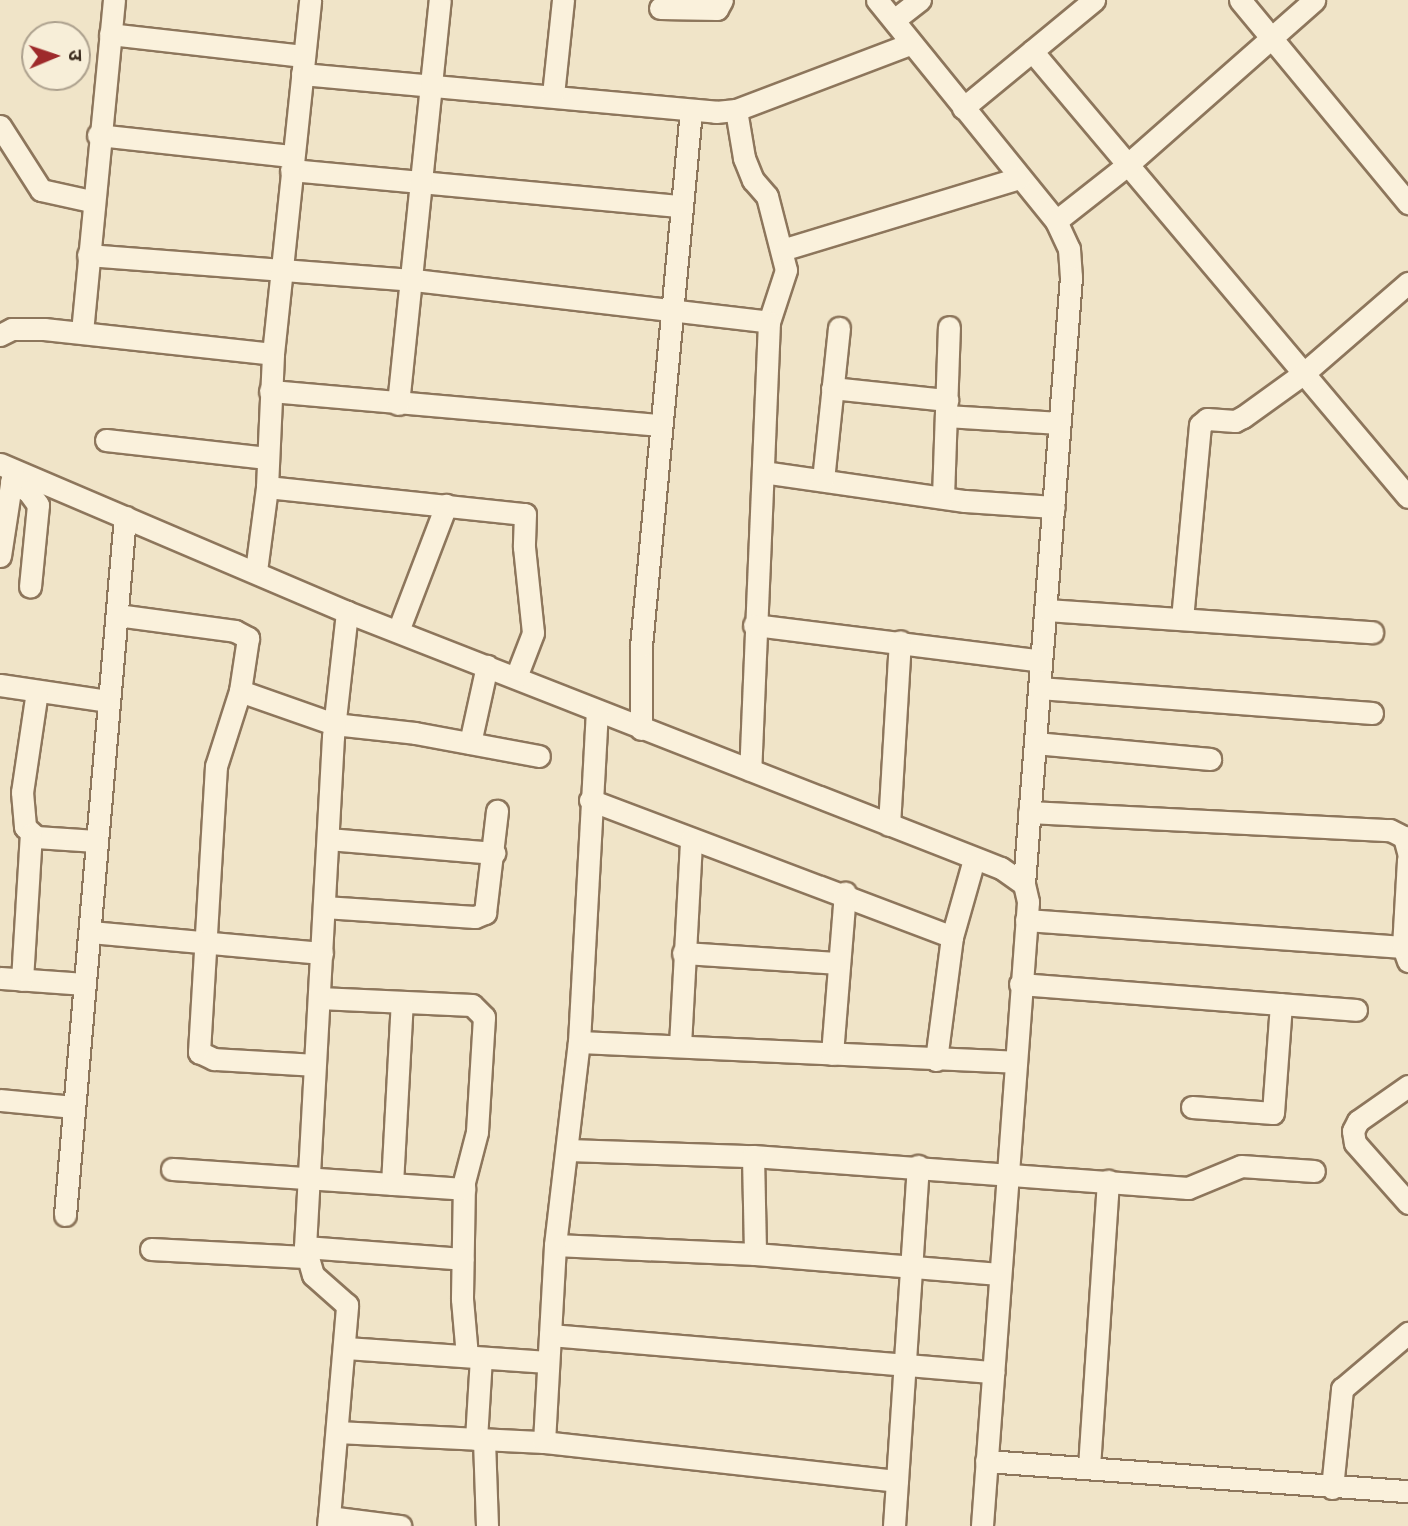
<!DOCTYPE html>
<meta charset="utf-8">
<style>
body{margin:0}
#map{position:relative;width:1408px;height:1526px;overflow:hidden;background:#f0e4c8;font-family:"Zilla Slab","Noto Sans Devanagari",serif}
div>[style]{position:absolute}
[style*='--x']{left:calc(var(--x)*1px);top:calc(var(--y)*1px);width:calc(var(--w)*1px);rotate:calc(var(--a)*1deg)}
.roads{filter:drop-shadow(2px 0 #8d765c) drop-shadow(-2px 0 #8d765c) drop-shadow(0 2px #8d765c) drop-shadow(0 -2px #8d765c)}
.minor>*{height:21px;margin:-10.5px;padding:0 10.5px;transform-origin:10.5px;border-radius:10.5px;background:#faf1dc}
span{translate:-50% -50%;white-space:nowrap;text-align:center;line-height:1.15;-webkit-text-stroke:6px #f7eed8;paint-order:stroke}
.north{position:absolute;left:21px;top:21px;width:70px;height:70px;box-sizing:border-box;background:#f7eed8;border:2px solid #ada18e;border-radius:50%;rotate:88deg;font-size:19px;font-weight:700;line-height:28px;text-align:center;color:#3d2e20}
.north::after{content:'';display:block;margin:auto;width:24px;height:32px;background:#9e2a2b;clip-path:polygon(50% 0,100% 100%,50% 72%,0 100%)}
</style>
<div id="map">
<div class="roads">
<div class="minor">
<i style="--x:877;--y:0;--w:284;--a:51"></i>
<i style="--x:1056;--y:221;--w:31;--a:65"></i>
<i style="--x:1069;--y:249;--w:28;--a:86"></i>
<i style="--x:1071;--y:277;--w:609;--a:94.43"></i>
<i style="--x:1240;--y:0;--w:264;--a:50.4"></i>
<i style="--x:660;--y:8;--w:57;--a:1"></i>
<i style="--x:717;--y:9;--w:10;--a:-61"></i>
<i style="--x:894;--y:20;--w:33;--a:-38"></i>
<i style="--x:110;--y:34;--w:195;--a:6.5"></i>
<i style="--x:1032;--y:51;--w:583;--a:49.87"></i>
<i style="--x:302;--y:74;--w:416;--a:5.2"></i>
<i style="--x:716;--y:112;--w:20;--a:-6"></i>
<i style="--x:736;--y:110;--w:186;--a:-20.8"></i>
<i style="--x:553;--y:95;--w:96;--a:-84"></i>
<i style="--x:963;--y:108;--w:170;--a:-39.5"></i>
<i style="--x:736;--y:110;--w:49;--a:80.5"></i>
<i style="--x:744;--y:158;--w:24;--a:68"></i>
<i style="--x:753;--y:180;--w:21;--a:49"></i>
<i style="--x:767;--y:196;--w:76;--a:75.6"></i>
<i style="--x:786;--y:270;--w:55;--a:108.1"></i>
<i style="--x:0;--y:126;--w:76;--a:57.4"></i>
<i style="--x:41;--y:190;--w:51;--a:12.4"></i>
<i style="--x:98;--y:135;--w:195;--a:6.2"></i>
<i style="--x:291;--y:170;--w:392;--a:5.3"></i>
<i style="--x:1056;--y:221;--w:89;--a:-38.2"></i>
<i style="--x:1126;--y:166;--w:251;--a:-41.4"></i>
<i style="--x:782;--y:250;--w:248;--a:-16.9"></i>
<i style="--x:88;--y:255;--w:327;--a:4.4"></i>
<i style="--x:414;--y:280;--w:357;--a:6.7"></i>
<i style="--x:769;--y:322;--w:448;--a:92.4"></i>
<i style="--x:82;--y:332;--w:334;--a:-84.5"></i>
<i style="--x:0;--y:335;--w:13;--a:-27"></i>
<i style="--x:12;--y:329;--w:32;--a:0"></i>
<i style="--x:44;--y:329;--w:230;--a:6.2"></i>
<i style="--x:832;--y:388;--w:116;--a:6"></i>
<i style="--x:270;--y:391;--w:390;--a:5"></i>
<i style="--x:398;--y:404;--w:406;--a:-84.1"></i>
<i style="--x:946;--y:416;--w:114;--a:3.5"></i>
<i style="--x:106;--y:440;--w:162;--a:6.4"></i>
<i style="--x:0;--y:464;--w:377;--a:23.1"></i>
<i style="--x:347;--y:612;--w:702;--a:21.38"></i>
<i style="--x:1001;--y:868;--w:28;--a:35"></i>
<i style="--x:1024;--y:884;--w:18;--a:77"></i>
<i style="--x:1028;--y:902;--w:626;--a:94.22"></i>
<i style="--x:763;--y:472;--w:204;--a:8.2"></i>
<i style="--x:965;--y:501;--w:89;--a:3.9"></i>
<i style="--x:823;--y:480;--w:153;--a:-84"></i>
<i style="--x:11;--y:482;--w:19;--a:28"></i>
<i style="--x:28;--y:491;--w:17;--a:54"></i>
<i style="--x:38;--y:505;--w:82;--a:95.6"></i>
<i style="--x:267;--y:487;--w:259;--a:6"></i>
<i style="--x:525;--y:514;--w:33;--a:92"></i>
<i style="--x:524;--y:547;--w:86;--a:84"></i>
<i style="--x:533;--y:633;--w:47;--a:111.1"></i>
<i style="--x:943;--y:497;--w:170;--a:-88"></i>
<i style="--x:0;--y:556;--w:86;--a:-81.3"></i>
<i style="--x:256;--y:571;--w:85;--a:-82.5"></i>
<i style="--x:267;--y:487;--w:133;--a:-87.4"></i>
<i style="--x:273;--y:354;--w:356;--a:-84"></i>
<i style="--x:1046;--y:610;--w:327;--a:3.9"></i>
<i style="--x:117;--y:615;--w:119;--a:7.7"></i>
<i style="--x:235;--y:631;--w:15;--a:28"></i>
<i style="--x:248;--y:638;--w:54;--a:98.6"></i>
<i style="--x:240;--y:691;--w:79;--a:107.7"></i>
<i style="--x:216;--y:766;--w:287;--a:93.4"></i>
<i style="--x:199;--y:1052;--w:17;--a:25"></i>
<i style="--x:214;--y:1059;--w:100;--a:3.4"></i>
<i style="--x:1182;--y:619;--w:195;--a:-84.7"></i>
<i style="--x:1200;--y:425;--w:9;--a:-41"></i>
<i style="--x:1207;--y:419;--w:28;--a:4"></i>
<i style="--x:1235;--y:421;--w:9;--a:-27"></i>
<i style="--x:1243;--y:417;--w:75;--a:-35.8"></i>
<i style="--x:1304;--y:373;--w:138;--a:-40.9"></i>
<i style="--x:754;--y:625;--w:289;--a:7.1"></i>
<i style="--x:398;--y:631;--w:135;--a:-69.1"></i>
<i style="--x:0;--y:685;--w:110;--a:8.4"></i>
<i style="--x:1039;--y:688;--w:334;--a:4.3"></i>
<i style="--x:37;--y:691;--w:102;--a:98.4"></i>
<i style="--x:22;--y:792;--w:35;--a:85"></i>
<i style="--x:25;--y:827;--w:15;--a:42"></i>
<i style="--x:36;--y:837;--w:60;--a:3.8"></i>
<i style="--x:240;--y:691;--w:100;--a:19.3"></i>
<i style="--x:334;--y:724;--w:81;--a:6.3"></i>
<i style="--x:415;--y:733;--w:126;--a:10.5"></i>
<i style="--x:641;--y:729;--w:83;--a:-90"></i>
<i style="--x:641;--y:646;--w:538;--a:-84.67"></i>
<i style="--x:470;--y:743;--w:79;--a:-77.6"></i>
<i style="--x:1035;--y:743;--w:176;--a:5.2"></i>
<i style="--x:590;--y:800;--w:387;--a:20.7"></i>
<i style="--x:1029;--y:812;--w:361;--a:2.9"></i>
<i style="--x:1390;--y:830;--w:16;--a:27"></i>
<i style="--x:1404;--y:837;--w:16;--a:75"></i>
<i style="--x:889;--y:825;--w:184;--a:-86.6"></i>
<i style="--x:328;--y:839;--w:167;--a:4.8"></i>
<i style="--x:324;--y:907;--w:151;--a:3.8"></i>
<i style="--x:475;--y:917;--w:11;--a:-22"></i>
<i style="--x:485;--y:913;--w:103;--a:-83.3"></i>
<i style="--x:1026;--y:920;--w:378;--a:4.1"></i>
<i style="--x:1403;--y:947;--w:15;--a:70"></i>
<i style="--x:90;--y:932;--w:233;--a:5.2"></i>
<i style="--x:1403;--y:947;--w:88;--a:-86.7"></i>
<i style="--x:683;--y:953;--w:154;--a:3.7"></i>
<i style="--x:0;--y:978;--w:85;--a:4"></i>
<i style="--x:22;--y:980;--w:146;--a:-86.5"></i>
<i style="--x:1020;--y:984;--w:337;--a:4.4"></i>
<i style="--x:319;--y:998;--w:153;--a:2.6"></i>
<i style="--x:472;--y:1005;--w:17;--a:45"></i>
<i style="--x:484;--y:1017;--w:115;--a:93.5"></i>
<i style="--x:477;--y:1132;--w:52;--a:104.6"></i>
<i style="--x:464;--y:1182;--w:117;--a:91"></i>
<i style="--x:462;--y:1299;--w:57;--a:85"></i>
<i style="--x:579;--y:1042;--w:437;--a:2.6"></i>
<i style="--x:680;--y:1045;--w:206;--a:-86.9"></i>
<i style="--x:832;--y:1054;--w:162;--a:-85.4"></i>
<i style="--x:936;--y:1060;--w:124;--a:-82.6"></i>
<i style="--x:952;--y:937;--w:81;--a:-74.2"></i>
<i style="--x:1408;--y:1086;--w:61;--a:145"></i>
<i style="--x:1358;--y:1121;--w:11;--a:117"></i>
<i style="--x:1353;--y:1131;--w:12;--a:81"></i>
<i style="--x:1355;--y:1143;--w:80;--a:48.5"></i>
<i style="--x:0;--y:1100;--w:74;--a:5.4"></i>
<i style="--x:1192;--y:1107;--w:81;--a:4.2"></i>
<i style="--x:1273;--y:1113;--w:109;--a:-85.8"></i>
<i style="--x:568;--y:1150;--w:185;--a:1.9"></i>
<i style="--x:753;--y:1156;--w:436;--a:4.2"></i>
<i style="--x:1188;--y:1188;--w:57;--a:-22.5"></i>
<i style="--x:1241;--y:1166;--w:73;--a:3.9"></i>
<i style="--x:753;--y:1156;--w:98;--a:88.8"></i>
<i style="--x:172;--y:1169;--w:293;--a:3.9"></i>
<i style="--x:392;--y:1184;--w:182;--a:-86.9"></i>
<i style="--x:65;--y:1215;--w:701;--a:-85.09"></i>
<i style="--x:555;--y:1245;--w:200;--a:2.6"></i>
<i style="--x:755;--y:1254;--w:245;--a:4.7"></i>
<i style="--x:305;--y:1247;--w:158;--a:4.3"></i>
<i style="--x:151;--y:1249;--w:154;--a:3"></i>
<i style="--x:550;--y:1335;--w:445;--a:4.8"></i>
<i style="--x:346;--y:1348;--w:202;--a:4"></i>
<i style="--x:337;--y:1432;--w:207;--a:2.8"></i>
<i style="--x:544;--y:1442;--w:355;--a:6.3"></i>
<i style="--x:476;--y:1439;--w:81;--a:-86.5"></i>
<i style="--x:484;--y:1440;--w:86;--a:88"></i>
<i style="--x:544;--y:1442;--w:197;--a:-86.8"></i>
<i style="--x:555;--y:1245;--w:204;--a:-83.3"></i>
<i style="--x:579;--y:1042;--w:331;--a:-86.9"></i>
<i style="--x:986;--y:1461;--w:423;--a:4.1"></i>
<i style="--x:1089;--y:1467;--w:287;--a:-86.2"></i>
<i style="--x:1332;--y:1488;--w:100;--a:-84.2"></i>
<i style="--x:1342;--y:1389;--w:87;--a:-40.3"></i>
<i style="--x:329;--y:1517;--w:213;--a:-85.1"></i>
<i style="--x:347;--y:1305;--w:45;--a:-138.6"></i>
<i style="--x:313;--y:1275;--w:29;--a:-106"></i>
<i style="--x:305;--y:1247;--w:511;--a:-86.86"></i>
<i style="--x:333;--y:737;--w:126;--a:-83.6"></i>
<i style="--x:328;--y:1526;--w:9;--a:-84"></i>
<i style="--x:329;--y:1517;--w:72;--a:7.2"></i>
<i style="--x:894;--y:1526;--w:361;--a:-86.2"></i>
</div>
</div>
<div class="north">उ</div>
</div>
